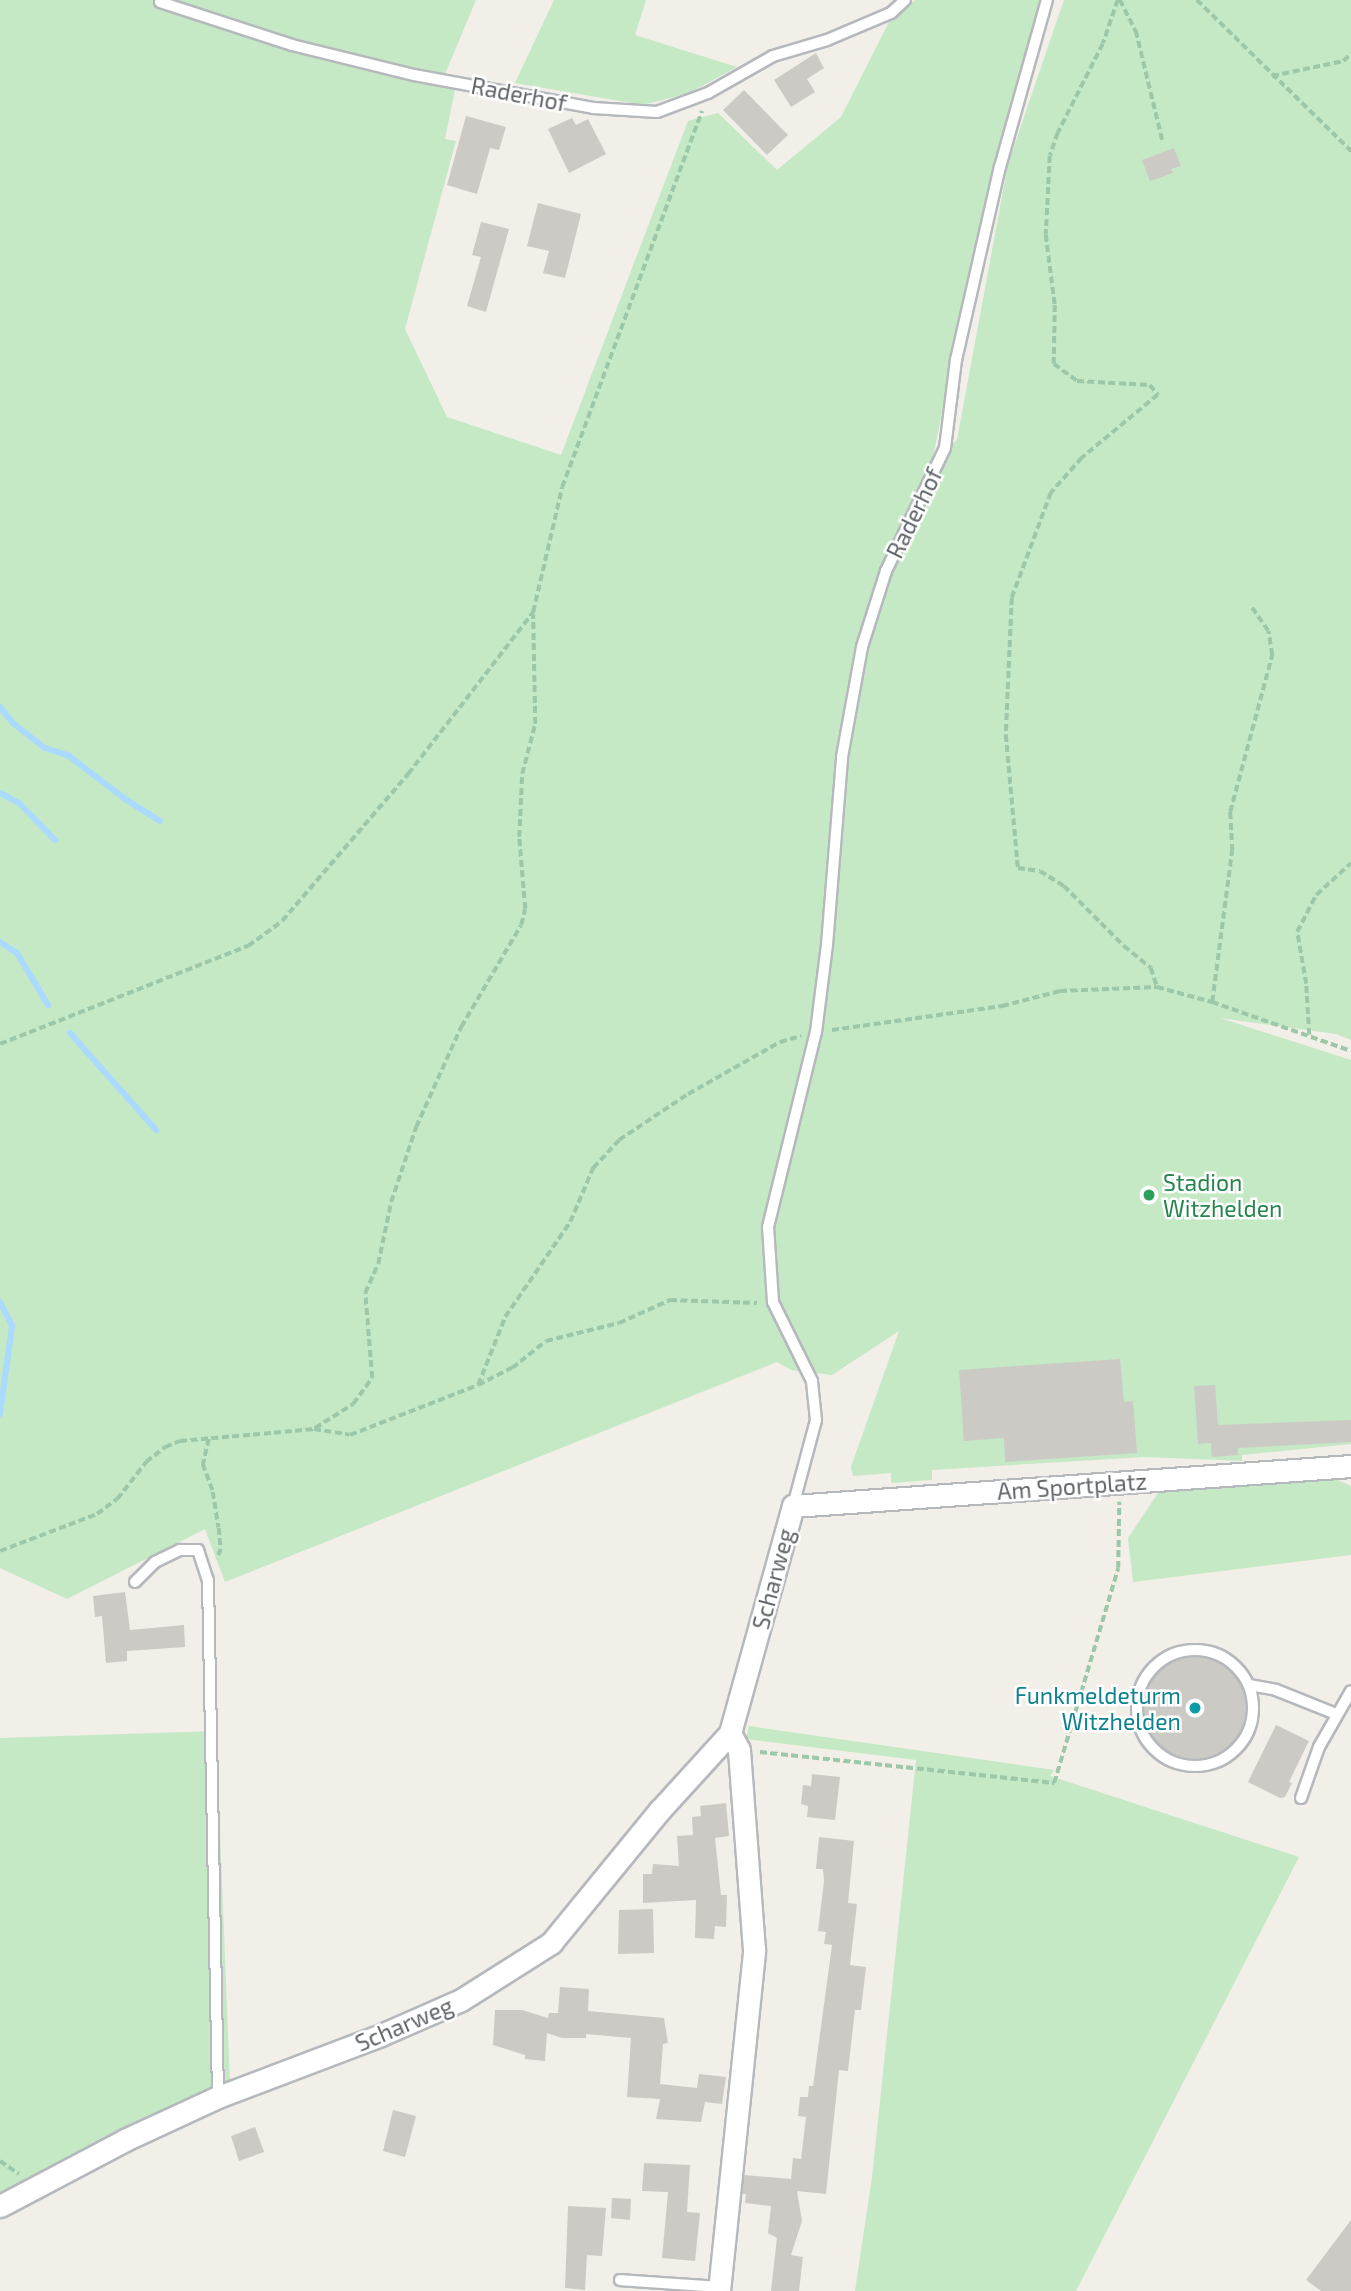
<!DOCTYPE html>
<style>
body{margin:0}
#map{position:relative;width:1351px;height:2291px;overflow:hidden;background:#f1efe8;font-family:"Exo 2",sans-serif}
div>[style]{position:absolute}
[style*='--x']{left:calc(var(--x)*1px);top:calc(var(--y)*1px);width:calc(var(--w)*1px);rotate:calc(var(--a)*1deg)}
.green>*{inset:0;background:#c5e8c5}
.stream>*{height:6px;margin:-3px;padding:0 3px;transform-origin:3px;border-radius:3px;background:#aadaff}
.building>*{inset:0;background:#cccac5}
.round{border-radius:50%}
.path>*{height:3.5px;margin-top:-1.75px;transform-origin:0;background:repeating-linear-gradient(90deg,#9cc7a9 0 7px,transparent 0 10.5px)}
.roads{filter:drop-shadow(2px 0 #b5b8bc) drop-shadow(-2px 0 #b5b8bc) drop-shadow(0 2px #b5b8bc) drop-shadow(0 -2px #b5b8bc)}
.service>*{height:10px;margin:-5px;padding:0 5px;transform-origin:5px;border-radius:5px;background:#fff}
.service>.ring{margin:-5px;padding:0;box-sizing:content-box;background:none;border:10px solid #fff;border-radius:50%}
.minor>*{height:21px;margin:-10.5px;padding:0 10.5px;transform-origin:10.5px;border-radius:10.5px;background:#fff}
.dots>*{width:19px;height:19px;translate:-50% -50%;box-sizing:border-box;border:4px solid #fff;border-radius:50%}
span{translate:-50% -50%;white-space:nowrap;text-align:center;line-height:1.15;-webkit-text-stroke:5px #fff;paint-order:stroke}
.street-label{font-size:23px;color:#5f6368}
.leisure-label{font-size:23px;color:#27864d}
.left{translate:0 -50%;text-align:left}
.culture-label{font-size:23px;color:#0d838f}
.right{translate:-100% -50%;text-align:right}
</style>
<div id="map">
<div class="green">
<i style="clip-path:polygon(0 0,476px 0,440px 86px,455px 90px,445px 139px,456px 141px,405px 329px,447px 417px,561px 455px,688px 121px,718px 113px,777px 170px,841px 117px,891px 18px,915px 0,1041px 0,986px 195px,933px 457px,957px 440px,1008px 164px,1064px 0,1351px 0,1351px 1040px,1336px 1034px,1220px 1018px,1351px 1060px,1351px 1444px,1242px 1455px,1242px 1461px,1145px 1457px,932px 1470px,932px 1480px,891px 1483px,891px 1473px,853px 1476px,851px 1467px,899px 1331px,832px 1375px,791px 1370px,777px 1362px,225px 1582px,205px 1529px,67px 1599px,0 1568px)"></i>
<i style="clip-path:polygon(554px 0,646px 0,635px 35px,737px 67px,689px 93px,643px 105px,515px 83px)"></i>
<i style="clip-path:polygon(1329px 1476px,1351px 1486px,1351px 1555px,1133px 1582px,1128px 1538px,1162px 1487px)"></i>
<i style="clip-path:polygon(749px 1726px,1054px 1770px,1050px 1776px,1299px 1857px,1076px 2291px,855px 2291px,872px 2177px,916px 1760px,746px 1739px)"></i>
<i style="clip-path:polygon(216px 1731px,230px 2084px,0 2194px,0 1738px)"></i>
</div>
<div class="stream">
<i style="--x:0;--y:707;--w:22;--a:51"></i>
<i style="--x:14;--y:724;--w:39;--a:38"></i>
<i style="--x:45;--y:748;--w:25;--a:18"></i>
<i style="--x:69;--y:756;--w:71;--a:37.5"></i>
<i style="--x:125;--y:799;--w:41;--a:32.2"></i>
<i style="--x:0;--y:793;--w:21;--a:28"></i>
<i style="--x:19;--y:803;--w:52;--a:45.8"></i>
<i style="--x:0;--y:942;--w:20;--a:33"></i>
<i style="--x:17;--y:953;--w:61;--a:59.2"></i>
<i style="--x:70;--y:1033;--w:130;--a:48.4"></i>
<i style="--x:0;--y:1302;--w:27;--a:63"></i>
<i style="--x:12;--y:1326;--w:89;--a:97.8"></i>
</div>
<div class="building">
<i style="clip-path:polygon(816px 53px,824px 68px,807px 79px,815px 92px,791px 107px,774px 80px)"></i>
<i style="clip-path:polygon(744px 90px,788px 135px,767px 155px,723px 110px)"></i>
<i style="clip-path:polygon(466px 116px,506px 127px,499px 150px,490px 148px,477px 194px,447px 185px)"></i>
<i style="clip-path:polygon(572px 118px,576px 125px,588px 119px,606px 154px,569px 173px,548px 129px)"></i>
<i style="clip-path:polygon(1174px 148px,1181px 166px,1171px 169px,1173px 173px,1150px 181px,1142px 160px)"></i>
<i style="clip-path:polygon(538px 203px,581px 214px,565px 278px,543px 273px,549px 251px,527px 246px)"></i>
<i style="clip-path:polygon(481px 222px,509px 229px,486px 312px,467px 306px,481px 257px,472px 255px)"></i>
<i style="clip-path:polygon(1120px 1359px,1124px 1402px,1133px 1401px,1137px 1453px,1005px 1462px,1004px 1438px,964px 1441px,959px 1370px)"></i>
<i style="clip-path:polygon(1215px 1385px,1218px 1425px,1351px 1420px,1351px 1442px,1238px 1448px,1238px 1455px,1212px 1457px,1211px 1443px,1198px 1444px,1194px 1386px)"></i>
<i style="clip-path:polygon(125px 1592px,130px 1630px,184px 1625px,185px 1647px,127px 1651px,127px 1661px,106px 1663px,102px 1616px,95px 1617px,93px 1596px)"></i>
<i class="round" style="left:1144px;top:1657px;width:102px;height:102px"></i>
<i style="clip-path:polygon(1276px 1725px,1309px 1741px,1289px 1782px,1292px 1783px,1285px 1797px,1280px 1798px,1248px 1782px)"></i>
<i style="clip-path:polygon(812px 1774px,840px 1777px,835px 1820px,807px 1817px,808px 1806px,801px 1804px,803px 1785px,811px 1786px)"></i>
<i style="clip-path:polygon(726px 1803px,729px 1836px,715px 1838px,721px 1895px,727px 1895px,726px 1927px,715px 1926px,714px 1939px,695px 1938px,696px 1900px,643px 1903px,643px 1874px,652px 1874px,653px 1864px,679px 1866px,677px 1836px,693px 1835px,692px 1817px,701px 1816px,700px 1806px)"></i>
<i style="clip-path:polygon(819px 1837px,854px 1841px,848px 1903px,857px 1904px,850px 1965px,866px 1967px,861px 2010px,855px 2010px,848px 2071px,839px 2070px,826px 2194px,797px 2191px,802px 2221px,791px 2255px,803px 2257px,799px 2291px,771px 2291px,777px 2238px,768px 2233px,771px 2206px,745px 2203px,746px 2194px,742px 2194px,744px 2175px,791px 2179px,793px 2158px,801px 2159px,806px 2117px,798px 2116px,800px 2097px,808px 2097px,809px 2086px,813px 2086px,832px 1945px,824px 1944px,826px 1932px,818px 1931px,824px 1881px,823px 1869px,816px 1869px)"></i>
<i style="clip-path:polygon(653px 1909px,654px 1953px,618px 1954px,619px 1910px)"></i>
<i style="clip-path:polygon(560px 1987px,589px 1989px,588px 2011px,664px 2018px,668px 2043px,663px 2044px,660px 2084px,697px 2088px,699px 2074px,726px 2077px,722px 2104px,705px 2102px,701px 2122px,656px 2119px,660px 2099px,627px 2097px,631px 2038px,586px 2034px,586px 2038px,562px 2038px,547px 2033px,545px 2061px,525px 2059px,525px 2055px,493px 2045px,495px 2010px,522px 2010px,548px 2018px,549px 2013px,558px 2013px)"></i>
<i style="clip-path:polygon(393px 2110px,416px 2116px,405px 2157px,383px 2151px)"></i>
<i style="clip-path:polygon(255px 2127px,264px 2152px,239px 2161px,231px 2136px)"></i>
<i style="clip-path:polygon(644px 2163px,690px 2165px,687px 2212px,700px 2213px,695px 2261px,662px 2258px,668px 2192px,642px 2191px)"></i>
<i style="clip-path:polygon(612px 2198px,631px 2199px,630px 2220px,611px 2218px)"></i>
<i style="clip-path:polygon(568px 2206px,606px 2208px,602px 2256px,587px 2255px,585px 2290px,565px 2288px)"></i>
<i style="clip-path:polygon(1351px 2220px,1351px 2291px,1321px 2291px,1306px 2280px)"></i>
</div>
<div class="path">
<i style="--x:1118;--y:0;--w:46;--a:108.8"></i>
<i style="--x:1103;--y:44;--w:100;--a:116.8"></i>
<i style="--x:1058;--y:133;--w:24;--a:109"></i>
<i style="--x:1050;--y:156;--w:79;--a:92.9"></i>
<i style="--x:1046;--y:235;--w:71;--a:82.7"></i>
<i style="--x:1055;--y:305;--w:59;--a:91"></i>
<i style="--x:1054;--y:364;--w:29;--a:36"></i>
<i style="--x:1077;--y:381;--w:73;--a:3.1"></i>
<i style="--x:1150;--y:385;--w:13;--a:51"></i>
<i style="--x:1158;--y:395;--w:99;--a:140.3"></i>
<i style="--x:1082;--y:458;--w:47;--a:131.5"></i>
<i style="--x:1051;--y:493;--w:112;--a:110.4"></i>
<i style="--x:1012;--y:598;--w:137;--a:92.5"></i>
<i style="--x:1006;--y:735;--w:134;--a:84.8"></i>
<i style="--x:1018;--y:868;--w:22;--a:8"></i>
<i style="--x:1040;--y:871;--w:28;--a:32"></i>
<i style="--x:1064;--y:886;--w:85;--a:45"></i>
<i style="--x:1124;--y:946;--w:35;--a:39"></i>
<i style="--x:1151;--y:968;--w:20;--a:72"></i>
<i style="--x:1120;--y:0;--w:35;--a:63"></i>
<i style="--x:1136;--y:31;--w:115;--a:76.4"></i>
<i style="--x:1197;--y:0;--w:216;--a:44.4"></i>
<i style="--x:1272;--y:76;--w:73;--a:-11.9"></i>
<i style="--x:1343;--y:61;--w:11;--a:-41"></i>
<i style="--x:1212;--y:1002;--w:152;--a:-82.5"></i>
<i style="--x:1232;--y:851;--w:39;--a:-93"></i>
<i style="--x:1230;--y:812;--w:163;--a:-75"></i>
<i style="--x:1272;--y:655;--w:24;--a:-99"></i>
<i style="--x:1268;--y:631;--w:29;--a:-125"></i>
<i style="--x:832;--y:1030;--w:172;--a:-8"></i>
<i style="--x:1002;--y:1006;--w:60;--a:-14.5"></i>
<i style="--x:1060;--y:991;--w:97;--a:-2.4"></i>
<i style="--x:1157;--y:987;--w:57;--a:15.3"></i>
<i style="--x:1212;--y:1002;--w:147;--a:19.4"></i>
<i style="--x:1309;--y:1035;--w:51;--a:-93.4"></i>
<i style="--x:1306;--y:984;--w:53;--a:-99.8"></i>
<i style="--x:1297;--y:932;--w:42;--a:-62.8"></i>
<i style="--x:1316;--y:895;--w:47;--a:-42.4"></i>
<i style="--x:0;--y:1044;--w:267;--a:-21.6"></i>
<i style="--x:248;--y:946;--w:42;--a:-36.3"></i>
<i style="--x:282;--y:921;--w:194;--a:-49.4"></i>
<i style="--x:408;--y:774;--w:205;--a:-52.3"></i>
<i style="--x:533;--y:612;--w:128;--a:-76.9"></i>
<i style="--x:562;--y:487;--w:401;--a:-69.6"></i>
<i style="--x:478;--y:1385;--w:38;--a:-27"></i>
<i style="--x:512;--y:1368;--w:43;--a:-38.5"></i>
<i style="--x:546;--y:1341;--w:75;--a:-13.9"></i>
<i style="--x:619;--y:1323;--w:56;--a:-24.3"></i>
<i style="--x:670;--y:1300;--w:87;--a:2"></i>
<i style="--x:315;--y:1428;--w:45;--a:-32.3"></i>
<i style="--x:353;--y:1404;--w:32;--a:-54"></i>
<i style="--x:372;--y:1378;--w:85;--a:-94.7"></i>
<i style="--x:365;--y:1293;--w:32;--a:-66"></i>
<i style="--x:378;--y:1264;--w:63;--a:-78.2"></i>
<i style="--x:391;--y:1202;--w:79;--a:-71.6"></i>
<i style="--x:416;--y:1127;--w:110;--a:-65.8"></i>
<i style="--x:461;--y:1027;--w:118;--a:-59.5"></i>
<i style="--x:521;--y:925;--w:16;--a:-76"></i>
<i style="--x:525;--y:909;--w:72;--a:-94.8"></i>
<i style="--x:519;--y:837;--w:63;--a:-87.3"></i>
<i style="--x:522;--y:774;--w:52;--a:-75.4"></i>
<i style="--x:535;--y:724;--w:109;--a:-91.1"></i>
<i style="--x:209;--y:1439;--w:26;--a:103"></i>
<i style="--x:203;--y:1464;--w:30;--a:70"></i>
<i style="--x:213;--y:1492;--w:36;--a:81"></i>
<i style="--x:219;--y:1528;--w:21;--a:85"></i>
<i style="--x:221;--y:1549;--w:11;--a:112"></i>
<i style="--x:0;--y:1551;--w:104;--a:-20.9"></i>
<i style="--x:97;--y:1514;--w:25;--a:-37"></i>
<i style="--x:117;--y:1499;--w:47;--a:-51.9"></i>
<i style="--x:146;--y:1462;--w:24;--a:-38"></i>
<i style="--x:165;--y:1447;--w:16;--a:-22"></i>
<i style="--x:180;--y:1441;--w:135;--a:-5.1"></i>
<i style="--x:314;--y:1429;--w:36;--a:9"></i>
<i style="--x:350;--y:1435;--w:137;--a:-21.3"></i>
<i style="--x:478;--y:1385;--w:73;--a:-68.3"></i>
<i style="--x:505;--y:1317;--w:115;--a:-55.6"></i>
<i style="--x:570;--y:1222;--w:59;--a:-66.9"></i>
<i style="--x:593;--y:1168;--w:38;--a:-47"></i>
<i style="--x:619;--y:1140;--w:83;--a:-33.7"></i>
<i style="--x:688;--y:1094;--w:106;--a:-29.5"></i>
<i style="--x:780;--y:1042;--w:22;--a:-16"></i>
<i style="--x:760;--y:1752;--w:296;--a:6"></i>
<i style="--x:1054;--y:1783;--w:224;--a:-73.4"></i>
<i style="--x:1118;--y:1568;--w:66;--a:-89.1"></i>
<i style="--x:0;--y:2161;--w:23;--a:34"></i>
</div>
<div class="roads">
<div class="service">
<i style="--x:160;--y:2;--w:139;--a:18"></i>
<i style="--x:292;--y:45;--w:126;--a:13.8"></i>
<i style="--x:414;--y:75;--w:182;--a:10.4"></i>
<i style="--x:593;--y:108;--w:64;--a:3.6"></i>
<i style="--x:657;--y:112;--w:54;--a:-20.4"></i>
<i style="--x:708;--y:93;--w:75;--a:-29.6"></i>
<i style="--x:773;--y:56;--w:56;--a:-16.5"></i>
<i style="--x:827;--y:40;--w:69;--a:-22.9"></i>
<i style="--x:891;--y:13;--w:19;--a:-43"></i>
<i style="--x:793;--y:1506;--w:89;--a:-75"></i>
<i style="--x:816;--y:1420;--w:39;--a:-96"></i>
<i style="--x:812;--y:1381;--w:88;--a:-116.3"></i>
<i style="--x:773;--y:1302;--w:75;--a:-93.8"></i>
<i style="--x:768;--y:1227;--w:201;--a:-76.2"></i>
<i style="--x:816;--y:1032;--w:88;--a:-82.8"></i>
<i style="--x:827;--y:945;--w:189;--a:-85.4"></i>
<i style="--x:842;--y:757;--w:112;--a:-79.7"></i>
<i style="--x:862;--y:647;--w:80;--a:-72.5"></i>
<i style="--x:886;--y:571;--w:136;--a:-64.4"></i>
<i style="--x:945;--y:448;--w:89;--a:-82.9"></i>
<i style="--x:956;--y:360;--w:198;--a:-77.2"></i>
<i style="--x:1000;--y:167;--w:173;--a:-74.3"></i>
<i style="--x:135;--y:1582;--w:28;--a:-45"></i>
<i style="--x:155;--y:1562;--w:28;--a:-26"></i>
<i style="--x:180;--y:1550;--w:18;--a:0"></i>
<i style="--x:198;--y:1550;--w:32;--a:72"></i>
<i style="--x:208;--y:1580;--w:517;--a:88.89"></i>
<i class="ring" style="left:1137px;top:1650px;width:106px;height:106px"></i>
<i style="--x:1249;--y:1685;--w:27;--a:10"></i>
<i style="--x:1276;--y:1690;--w:65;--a:21.8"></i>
<i style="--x:1301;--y:1798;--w:54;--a:-70.6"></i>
<i style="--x:1319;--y:1747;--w:64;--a:-60.3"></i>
<i style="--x:620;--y:2280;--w:99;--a:4"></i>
</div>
<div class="minor">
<i style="--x:0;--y:2206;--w:141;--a:-27.8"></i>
<i style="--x:125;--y:2140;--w:102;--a:-24.8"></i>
<i style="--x:218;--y:2097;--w:174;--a:-20.8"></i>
<i style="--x:381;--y:2035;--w:87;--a:-23.6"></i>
<i style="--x:461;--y:2000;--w:107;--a:-32.3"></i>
<i style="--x:551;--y:1943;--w:172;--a:-50.7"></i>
<i style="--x:660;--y:1810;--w:104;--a:-47.7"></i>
<i style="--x:730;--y:1733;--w:236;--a:-74.5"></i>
<i style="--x:793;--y:1506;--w:559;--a:-4.1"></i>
<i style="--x:719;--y:2291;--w:343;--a:-84.1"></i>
<i style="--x:754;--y:1950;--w:201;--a:-94.3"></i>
<i style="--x:739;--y:1750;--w:19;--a:-118"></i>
</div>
</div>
<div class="dots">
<i style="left:1149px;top:1195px;background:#2e9e5b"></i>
<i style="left:1195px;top:1708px;background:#0f9aa8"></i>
</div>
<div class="street-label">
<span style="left:519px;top:94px;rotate:11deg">Raderhof</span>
<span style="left:914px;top:513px;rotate:-64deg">Raderhof</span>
<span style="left:1072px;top:1486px;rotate:-4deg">Am Sportplatz</span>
<span style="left:773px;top:1579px;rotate:-75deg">Scharweg</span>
<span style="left:404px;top:2024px;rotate:-23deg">Scharweg</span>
</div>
<div class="leisure-label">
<span class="left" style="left:1163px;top:1195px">Stadion<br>Witzhelden</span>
</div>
<div class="culture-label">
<span class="right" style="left:1181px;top:1708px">Funkmeldeturm<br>Witzhelden</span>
</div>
</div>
